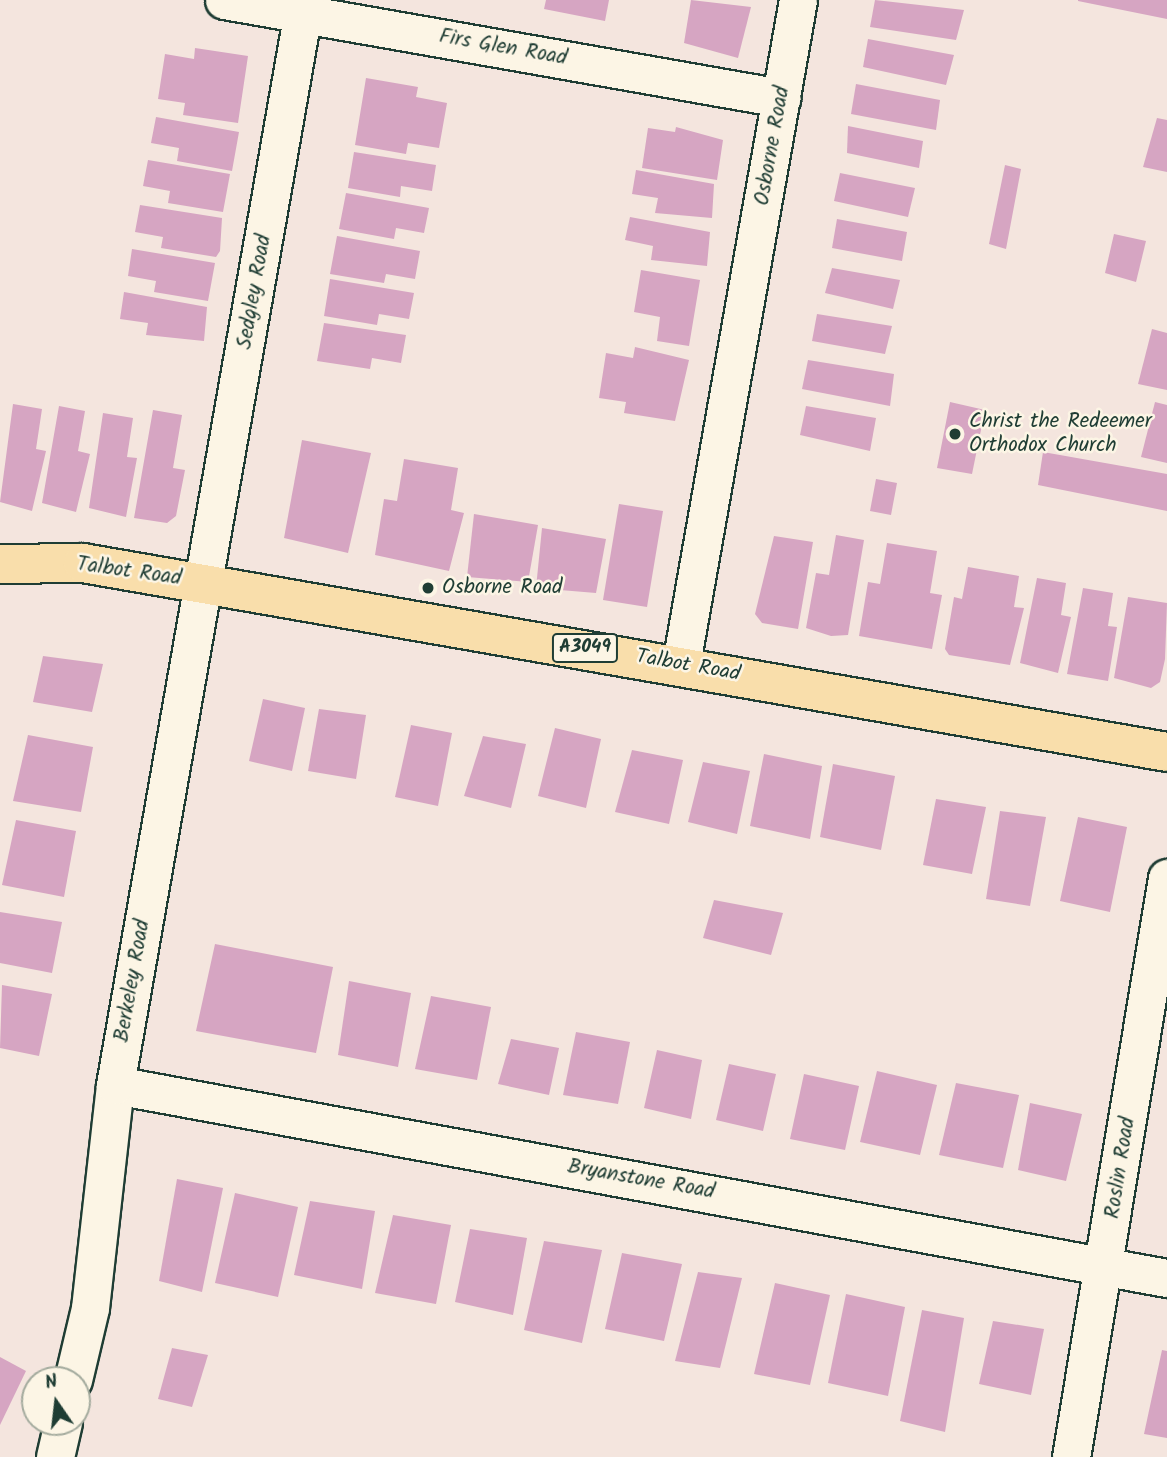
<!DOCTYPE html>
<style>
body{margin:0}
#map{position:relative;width:1167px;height:1457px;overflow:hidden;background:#f4e5de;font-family:Kalam,sans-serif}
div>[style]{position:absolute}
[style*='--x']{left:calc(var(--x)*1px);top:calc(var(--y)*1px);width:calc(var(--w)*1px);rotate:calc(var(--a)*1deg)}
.building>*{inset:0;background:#d6a5c2}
.roads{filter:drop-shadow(2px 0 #1f3d34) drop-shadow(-2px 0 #1f3d34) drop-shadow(0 2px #1f3d34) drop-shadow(0 -2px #1f3d34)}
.minor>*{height:37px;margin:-18.5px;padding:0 18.5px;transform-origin:18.5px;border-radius:18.5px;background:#fcf5e5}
.primary>*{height:38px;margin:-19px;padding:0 19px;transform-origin:19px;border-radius:19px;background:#f9deab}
.dots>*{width:19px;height:19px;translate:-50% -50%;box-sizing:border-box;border:4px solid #fcf5e5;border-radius:50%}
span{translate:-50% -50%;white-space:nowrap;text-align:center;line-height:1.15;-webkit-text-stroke:5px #fcf5e5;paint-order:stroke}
.shield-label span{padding:2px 5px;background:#fcf5e5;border:2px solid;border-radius:5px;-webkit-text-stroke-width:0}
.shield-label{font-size:19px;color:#1f3d34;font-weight:700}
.street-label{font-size:21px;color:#1f3d34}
.poi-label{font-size:21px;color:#1f3d34}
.left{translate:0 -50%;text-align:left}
.north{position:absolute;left:21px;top:1366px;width:70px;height:70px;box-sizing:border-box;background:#fcf5e5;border:2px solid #a4ab9e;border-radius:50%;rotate:346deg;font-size:19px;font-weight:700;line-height:28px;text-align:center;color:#1f3d34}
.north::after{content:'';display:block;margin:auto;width:24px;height:32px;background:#1f3d34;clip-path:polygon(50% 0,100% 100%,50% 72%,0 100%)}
</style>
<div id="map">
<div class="building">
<i style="clip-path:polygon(546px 0,609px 0,605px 21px,544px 9px)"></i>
<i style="clip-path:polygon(691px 0,751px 7px,738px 58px,684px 43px)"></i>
<i style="clip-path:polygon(875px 0,964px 10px,956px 40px,870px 27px)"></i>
<i style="clip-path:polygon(1078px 0,1167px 0,1167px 19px,1078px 1px)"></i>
<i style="clip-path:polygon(868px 39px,954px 55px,946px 85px,863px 67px)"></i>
<i style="clip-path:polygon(195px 48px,248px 56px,238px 123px,183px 115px,185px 103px,158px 99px,165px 54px,194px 59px)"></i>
<i style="clip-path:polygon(366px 78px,418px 87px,416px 97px,447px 103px,439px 148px,408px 143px,406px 154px,355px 145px)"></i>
<i style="clip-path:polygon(856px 84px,940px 100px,936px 130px,851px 114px)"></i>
<i style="clip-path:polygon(156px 117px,239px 132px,232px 171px,177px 161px,179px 148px,151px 143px)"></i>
<i style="clip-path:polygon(1157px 118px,1167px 120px,1167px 172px,1143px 167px)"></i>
<i style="clip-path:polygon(848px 126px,923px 141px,919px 168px,847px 153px)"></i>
<i style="clip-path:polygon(676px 127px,723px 140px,717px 180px,642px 168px,648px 128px,675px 132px)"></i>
<i style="clip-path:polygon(354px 152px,436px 165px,432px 191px,401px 186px,400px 197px,348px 188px)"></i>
<i style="clip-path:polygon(148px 160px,230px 174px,223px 212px,168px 203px,170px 191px,143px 186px)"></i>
<i style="clip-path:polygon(1005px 165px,1021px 169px,1006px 249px,989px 244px)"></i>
<i style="clip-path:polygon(636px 170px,714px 184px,712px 218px,655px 213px,658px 198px,632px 194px)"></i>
<i style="clip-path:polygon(840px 173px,915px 188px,908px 217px,834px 201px)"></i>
<i style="clip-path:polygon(346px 193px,429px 208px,424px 233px,396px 228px,394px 239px,339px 229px)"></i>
<i style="clip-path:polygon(140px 205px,222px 218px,220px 251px,216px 257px,161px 248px,163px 237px,135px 232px)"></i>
<i style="clip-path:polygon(630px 217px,710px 232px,707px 266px,651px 260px,653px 246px,625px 240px)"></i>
<i style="clip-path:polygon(837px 219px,907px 232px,902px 261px,832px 248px)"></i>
<i style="clip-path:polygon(1114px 234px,1146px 241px,1136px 282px,1105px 273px)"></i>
<i style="clip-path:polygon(337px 236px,420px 251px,415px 279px,386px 274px,384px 283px,330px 274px)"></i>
<i style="clip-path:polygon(132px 249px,215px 263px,208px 301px,154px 292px,156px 281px,128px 276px)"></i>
<i style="clip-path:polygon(832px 268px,900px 280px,893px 309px,825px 293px)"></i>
<i style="clip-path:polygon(641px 270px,700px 280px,689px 346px,657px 341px,660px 317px,634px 312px)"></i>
<i style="clip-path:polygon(330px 279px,414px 293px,409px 319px,379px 314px,377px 325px,324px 316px)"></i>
<i style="clip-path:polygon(124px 292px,207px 307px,204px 341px,146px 335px,148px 323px,120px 319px)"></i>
<i style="clip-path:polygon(817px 314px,892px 326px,885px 354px,812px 341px)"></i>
<i style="clip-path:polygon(324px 323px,406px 335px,401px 363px,372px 358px,370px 369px,317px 361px)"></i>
<i style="clip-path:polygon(1152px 329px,1167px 333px,1167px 390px,1138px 384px)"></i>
<i style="clip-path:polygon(635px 347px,689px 360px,675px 421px,624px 413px,626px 402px,599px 398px,606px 353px,633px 358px)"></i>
<i style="clip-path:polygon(808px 360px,894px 374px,890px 406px,802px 389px)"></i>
<i style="clip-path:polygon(950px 402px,985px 410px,972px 474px,937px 468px)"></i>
<i style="clip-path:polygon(1155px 402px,1167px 405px,1167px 463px,1141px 457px)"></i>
<i style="clip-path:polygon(13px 404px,42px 409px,36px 449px,46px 451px,32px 511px,0 502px)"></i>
<i style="clip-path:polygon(59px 406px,85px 411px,78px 451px,90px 454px,76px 512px,42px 503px)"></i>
<i style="clip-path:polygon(806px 406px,876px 418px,870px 451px,800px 435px)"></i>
<i style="clip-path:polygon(153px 410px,182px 415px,173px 468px,185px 470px,176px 516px,167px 523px,134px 518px)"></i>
<i style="clip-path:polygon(103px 413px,133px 418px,127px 457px,137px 458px,126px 517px,89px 508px)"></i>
<i style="clip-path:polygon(302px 440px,371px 453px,348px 553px,284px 538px)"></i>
<i style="clip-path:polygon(1043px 452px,1167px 474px,1167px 511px,1038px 485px)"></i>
<i style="clip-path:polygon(404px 459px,458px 468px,451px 510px,464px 513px,449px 571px,375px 555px,384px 499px,397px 501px)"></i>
<i style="clip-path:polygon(876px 479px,897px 483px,891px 515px,870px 511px)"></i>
<i style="clip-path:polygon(619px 504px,663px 511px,647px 607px,603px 600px)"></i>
<i style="clip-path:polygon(474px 514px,538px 525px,528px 582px,467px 577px)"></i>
<i style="clip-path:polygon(542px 528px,606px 539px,596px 593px,536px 588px)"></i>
<i style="clip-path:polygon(836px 535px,864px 540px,848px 635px,831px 636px,806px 628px,816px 573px,829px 575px)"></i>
<i style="clip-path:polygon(774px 536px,813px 542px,798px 629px,762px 623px,755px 614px)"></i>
<i style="clip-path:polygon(887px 543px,937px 551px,930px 593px,942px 595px,932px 649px,859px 636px,868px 582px,880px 584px)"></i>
<i style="clip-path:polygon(968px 567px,1019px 576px,1014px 607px,1024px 608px,1010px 665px,949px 655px,945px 649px,954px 597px,962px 599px)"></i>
<i style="clip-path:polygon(1037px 578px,1066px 583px,1061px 615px,1071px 617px,1058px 673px,1020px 663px)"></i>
<i style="clip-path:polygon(1083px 588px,1113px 593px,1108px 626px,1117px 627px,1108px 681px,1067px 674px)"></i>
<i style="clip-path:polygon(1128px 597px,1167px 603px,1165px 659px,1160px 682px,1151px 688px,1114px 678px)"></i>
<i style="clip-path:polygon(43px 656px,103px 664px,92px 712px,33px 702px)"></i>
<i style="clip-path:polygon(263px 699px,305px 708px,292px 771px,249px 761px)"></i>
<i style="clip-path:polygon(319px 709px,366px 715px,356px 779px,308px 771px)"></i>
<i style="clip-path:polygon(411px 725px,452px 733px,438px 806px,395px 797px)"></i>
<i style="clip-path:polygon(555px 728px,601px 739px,586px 808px,538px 796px)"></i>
<i style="clip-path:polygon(28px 735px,93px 747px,81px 812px,13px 801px)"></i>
<i style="clip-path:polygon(483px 736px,526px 744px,511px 808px,464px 796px)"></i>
<i style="clip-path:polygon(632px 750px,683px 760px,669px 824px,615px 812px)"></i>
<i style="clip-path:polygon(764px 754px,822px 766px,810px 839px,750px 826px)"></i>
<i style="clip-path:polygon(703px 762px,750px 771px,737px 834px,688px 822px)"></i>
<i style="clip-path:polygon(833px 764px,895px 776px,881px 850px,820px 837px)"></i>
<i style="clip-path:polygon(936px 799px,986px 807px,972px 874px,923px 865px)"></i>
<i style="clip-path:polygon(1000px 811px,1046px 817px,1030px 906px,986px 899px)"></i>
<i style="clip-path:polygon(1078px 817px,1127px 827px,1110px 912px,1060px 901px)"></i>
<i style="clip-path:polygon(16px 820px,76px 831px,64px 897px,2px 885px)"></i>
<i style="clip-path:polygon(714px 900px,783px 913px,771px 955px,703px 938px)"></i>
<i style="clip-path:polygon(0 912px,62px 922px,52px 973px,0 963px)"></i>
<i style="clip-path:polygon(215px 944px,333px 967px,316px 1053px,196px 1031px)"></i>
<i style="clip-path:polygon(349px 981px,411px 993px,398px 1067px,338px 1055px)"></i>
<i style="clip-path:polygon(2px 985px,52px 994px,39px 1056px,0 1048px)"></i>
<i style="clip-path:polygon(431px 996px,491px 1007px,477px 1080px,415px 1069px)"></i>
<i style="clip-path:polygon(576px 1032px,630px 1042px,618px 1104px,563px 1095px)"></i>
<i style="clip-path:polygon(511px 1039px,559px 1048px,549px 1095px,498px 1084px)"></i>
<i style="clip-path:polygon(657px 1050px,702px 1060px,691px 1119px,644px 1108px)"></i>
<i style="clip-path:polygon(729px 1064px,776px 1074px,763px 1131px,716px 1120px)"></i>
<i style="clip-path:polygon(877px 1071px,937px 1085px,920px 1155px,860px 1142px)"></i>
<i style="clip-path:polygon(804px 1074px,859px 1086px,845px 1150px,790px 1139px)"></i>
<i style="clip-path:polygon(956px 1083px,1019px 1095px,1003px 1168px,939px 1155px)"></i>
<i style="clip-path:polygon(1030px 1103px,1082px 1114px,1066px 1181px,1018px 1170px)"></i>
<i style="clip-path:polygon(177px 1179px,223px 1188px,202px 1292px,159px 1281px)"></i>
<i style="clip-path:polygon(235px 1193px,298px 1207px,278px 1297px,215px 1283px)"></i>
<i style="clip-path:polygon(310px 1201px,375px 1211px,362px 1289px,294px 1275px)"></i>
<i style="clip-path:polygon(393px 1215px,451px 1225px,436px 1304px,375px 1293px)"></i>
<i style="clip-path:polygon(470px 1229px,527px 1238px,513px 1315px,455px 1302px)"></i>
<i style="clip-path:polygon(544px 1241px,602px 1250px,582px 1343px,524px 1330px)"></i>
<i style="clip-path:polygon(622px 1253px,682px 1264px,664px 1341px,605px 1329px)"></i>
<i style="clip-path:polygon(698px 1272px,742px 1278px,720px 1368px,675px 1361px)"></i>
<i style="clip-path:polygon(775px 1283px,830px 1295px,810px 1385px,754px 1374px)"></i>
<i style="clip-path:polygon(846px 1294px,905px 1307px,888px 1396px,828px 1383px)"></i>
<i style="clip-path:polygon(922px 1310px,964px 1318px,945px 1432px,900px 1421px)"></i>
<i style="clip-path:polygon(993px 1321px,1044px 1329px,1031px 1395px,979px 1384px)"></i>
<i style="clip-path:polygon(172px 1348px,208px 1355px,192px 1407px,158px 1399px)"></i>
<i style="clip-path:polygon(1162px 1350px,1167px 1351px,1167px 1438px,1144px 1434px)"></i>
<i style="clip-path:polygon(0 1357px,26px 1371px,0 1425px)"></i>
</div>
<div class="roads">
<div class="minor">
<i style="--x:224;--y:0;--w:566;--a:9.98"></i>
<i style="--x:681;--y:664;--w:674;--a:-80.01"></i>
<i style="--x:115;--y:1085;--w:1070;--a:10.4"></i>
<i style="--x:73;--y:1380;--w:74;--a:-76.7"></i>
<i style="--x:90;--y:1308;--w:224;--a:-83.6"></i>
<i style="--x:115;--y:1085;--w:1102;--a:-80.07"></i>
<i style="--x:55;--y:1457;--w:36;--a:-77"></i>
<i style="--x:1071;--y:1457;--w:587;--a:-80.59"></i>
</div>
<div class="primary">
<i style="--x:0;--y:564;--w:83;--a:-0.7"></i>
<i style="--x:83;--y:563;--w:1100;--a:9.89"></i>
</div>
</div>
<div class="dots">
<i style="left:955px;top:434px;background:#1f3d34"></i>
<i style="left:428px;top:588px;background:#1f3d34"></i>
</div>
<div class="shield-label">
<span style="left:585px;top:648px">A3049</span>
</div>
<div class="street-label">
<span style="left:503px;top:48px;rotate:10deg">Firs Glen Road</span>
<span style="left:773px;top:146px;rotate:-80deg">Osborne Road</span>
<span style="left:255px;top:292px;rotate:-80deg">Sedgley Road</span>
<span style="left:129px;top:572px;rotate:8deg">Talbot Road</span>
<span style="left:688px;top:666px;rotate:10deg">Talbot Road</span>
<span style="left:133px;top:981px;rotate:-80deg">Berkeley Road</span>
<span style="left:1121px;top:1168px;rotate:-81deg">Roslin Road</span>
<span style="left:641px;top:1180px;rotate:10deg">Bryanstone Road</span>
</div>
<div class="poi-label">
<span class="left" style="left:969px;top:434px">Christ the Redeemer<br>Orthodox Church</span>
<span class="left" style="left:442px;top:588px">Osborne Road</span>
</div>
<div class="north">N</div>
</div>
